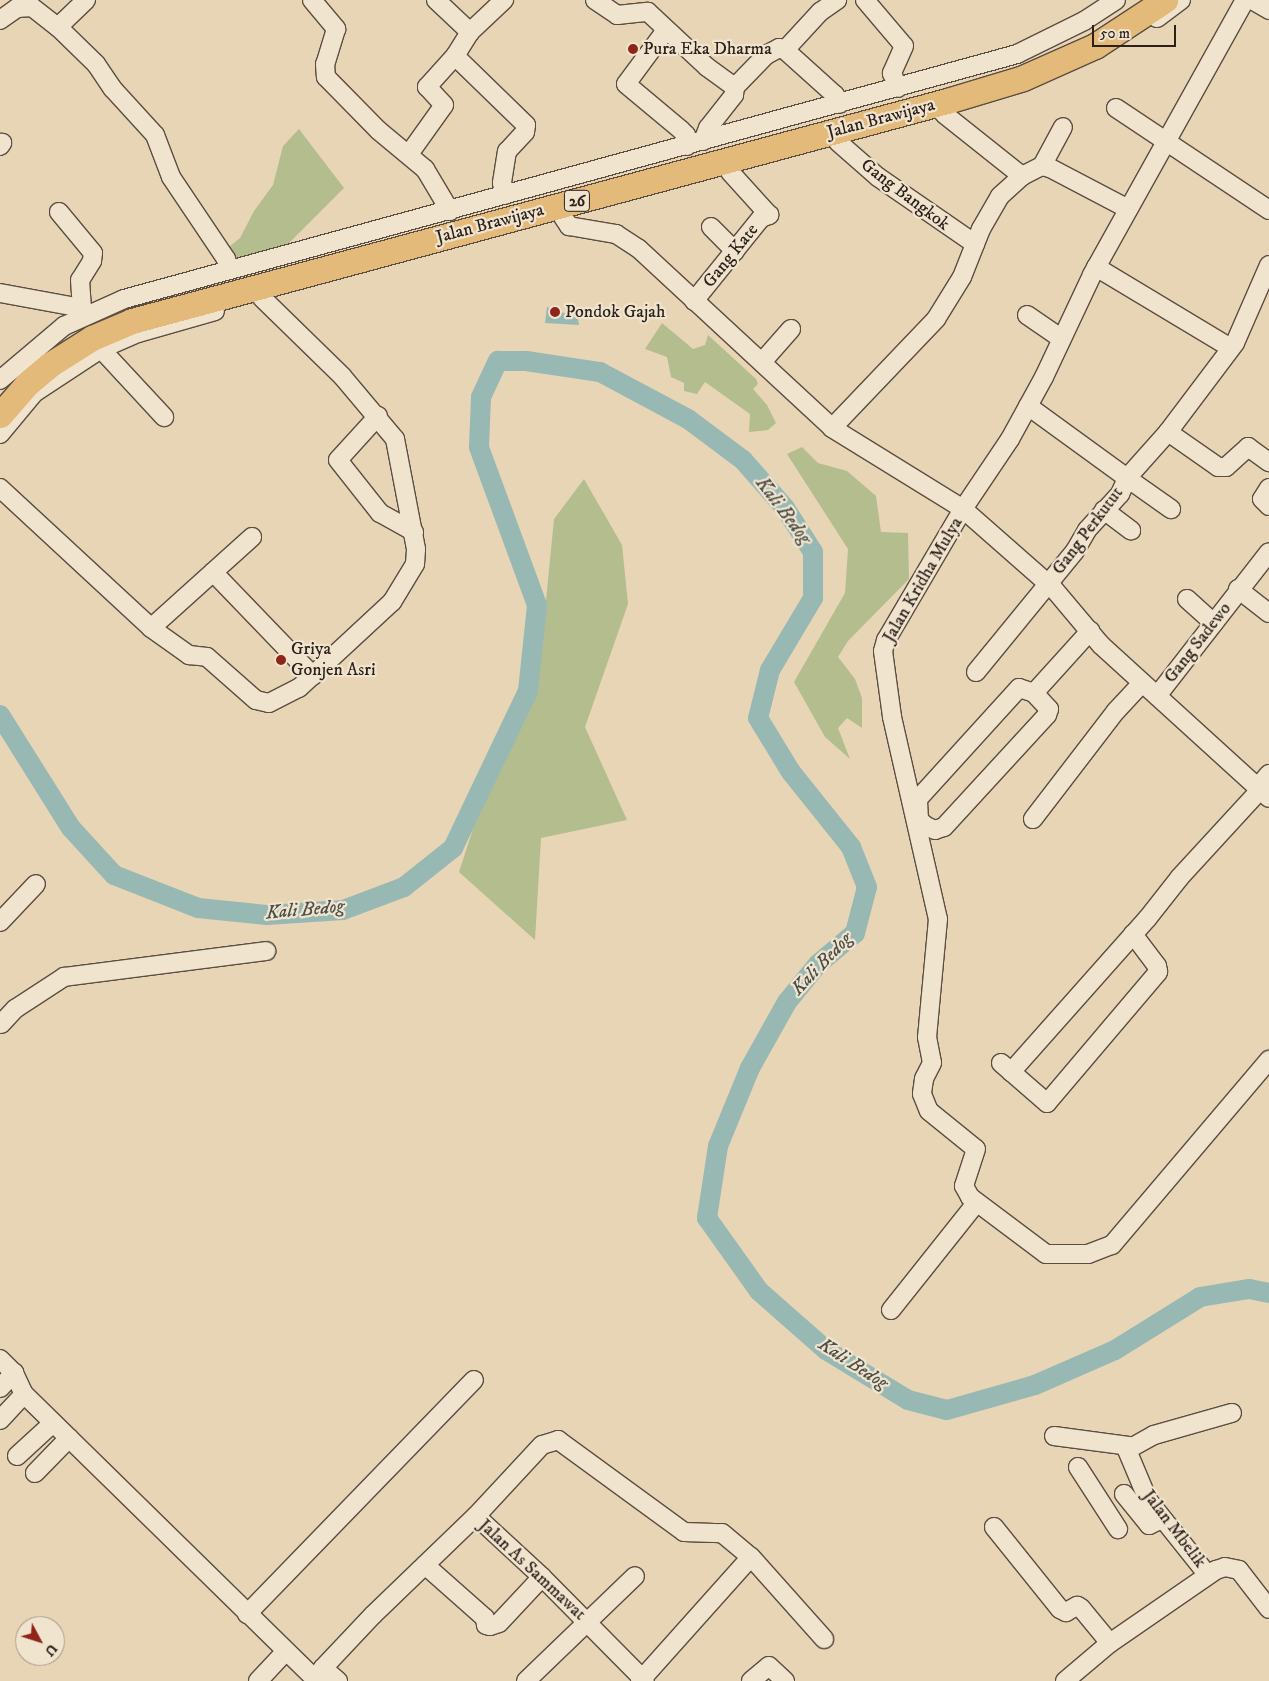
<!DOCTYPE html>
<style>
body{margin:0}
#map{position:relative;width:1269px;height:1681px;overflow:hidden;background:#e8d5b5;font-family:"IM FELL DW Pica",serif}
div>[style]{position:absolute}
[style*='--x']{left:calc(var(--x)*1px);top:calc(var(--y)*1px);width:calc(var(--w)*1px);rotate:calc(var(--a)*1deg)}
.green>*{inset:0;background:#b4bd8e}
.water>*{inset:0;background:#98b8b4}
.river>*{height:20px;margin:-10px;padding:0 10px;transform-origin:10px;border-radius:10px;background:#98b8b4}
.roads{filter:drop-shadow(1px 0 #5b4d42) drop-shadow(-1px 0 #5b4d42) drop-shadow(0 1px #5b4d42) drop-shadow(0 -1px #5b4d42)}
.minor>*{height:18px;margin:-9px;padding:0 9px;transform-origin:9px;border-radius:9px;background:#f0e4cf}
.highway>*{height:25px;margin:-12.5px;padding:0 12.5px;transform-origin:12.5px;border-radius:12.5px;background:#e4ba7a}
.dots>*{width:14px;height:14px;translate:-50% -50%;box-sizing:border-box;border:2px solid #f0e4cf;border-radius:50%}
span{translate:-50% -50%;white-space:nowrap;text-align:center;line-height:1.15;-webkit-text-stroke:4.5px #f0e4cf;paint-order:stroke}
.shield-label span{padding:1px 4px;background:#f0e4cf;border:1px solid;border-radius:4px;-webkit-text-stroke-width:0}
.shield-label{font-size:16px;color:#2c201b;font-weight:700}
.poi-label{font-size:18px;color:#2c201b}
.left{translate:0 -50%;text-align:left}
.street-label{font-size:18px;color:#2c201b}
.water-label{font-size:19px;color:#4c4e49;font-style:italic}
.north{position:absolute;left:15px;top:1616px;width:50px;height:50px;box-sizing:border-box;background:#f0e4cf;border:1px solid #a29687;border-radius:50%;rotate:130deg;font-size:14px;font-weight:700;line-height:20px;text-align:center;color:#2c201b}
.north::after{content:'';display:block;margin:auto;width:18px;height:22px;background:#8f2418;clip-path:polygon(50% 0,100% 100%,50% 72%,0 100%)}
.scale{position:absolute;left:1092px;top:25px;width:84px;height:22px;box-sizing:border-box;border:2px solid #2c201b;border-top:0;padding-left:6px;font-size:15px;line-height:18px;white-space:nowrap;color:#2c201b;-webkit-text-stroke:4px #f0e4cf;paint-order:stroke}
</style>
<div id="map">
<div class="green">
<i style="clip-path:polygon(299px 129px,344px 188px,280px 252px,233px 263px,224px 251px,240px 238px,254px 211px,273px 185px,283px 146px)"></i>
<i style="clip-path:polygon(662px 323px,693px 349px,705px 345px,708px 335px,756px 379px,758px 384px,753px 389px,767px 405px,776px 423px,768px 430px,749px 432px,750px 414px,705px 382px,697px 394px,684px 391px,684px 383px,671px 377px,667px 357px,645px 349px)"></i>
<i style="clip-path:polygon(802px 447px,818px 463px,847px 471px,876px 496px,881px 532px,908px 533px,909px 579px,848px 641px,838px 657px,855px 679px,862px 698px,862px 728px,847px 718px,838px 728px,850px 759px,825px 737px,794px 682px,845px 593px,848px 549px,787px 454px)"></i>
<i style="clip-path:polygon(584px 479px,622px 545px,628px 604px,585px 727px,627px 820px,541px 838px,535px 940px,459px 872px,473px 829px,537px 692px,554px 519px)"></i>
</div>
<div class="water">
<i style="clip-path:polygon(547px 307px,578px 318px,579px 325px,545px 323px)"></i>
</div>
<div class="river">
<i style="--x:0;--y:715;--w:133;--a:57.9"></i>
<i style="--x:71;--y:828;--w:64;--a:47.5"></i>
<i style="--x:114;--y:875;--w:90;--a:21.4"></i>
<i style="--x:198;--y:908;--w:69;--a:5.8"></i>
<i style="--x:267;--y:915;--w:76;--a:-3.8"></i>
<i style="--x:343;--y:910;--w:65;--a:-20.7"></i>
<i style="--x:404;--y:887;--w:63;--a:-38.5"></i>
<i style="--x:453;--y:848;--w:174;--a:-64.5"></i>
<i style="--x:528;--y:691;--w:86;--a:-84"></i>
<i style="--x:537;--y:605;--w:168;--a:-110.2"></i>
<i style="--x:479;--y:447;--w:50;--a:-87.7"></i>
<i style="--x:481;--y:397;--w:40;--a:-65"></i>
<i style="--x:498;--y:361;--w:28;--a:0"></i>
<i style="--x:526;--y:361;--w:75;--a:8.5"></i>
<i style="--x:600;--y:372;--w:100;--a:28.1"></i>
<i style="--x:688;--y:419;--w:69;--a:36.7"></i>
<i style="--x:743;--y:460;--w:64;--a:48.8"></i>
<i style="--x:785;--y:508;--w:52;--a:57.5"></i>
<i style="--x:813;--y:552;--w:46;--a:90"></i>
<i style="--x:813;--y:598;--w:84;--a:120.8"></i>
<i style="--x:770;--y:670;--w:49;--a:104"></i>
<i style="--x:758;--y:718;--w:63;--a:58.6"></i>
<i style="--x:791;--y:772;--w:96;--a:51.3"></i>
<i style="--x:851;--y:847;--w:43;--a:68.2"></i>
<i style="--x:867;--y:887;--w:48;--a:104.6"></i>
<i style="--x:855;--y:933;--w:48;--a:140"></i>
<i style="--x:818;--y:964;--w:49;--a:129.2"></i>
<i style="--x:787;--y:1002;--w:76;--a:119.3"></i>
<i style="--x:750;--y:1068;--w:84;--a:112.3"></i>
<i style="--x:718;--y:1146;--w:73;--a:98.7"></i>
<i style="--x:707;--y:1218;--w:90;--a:54.5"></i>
<i style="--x:759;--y:1291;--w:89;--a:41.4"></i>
<i style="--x:826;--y:1350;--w:96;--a:31.4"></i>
<i style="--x:908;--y:1400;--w:40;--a:14.4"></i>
<i style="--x:947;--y:1410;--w:91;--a:-15.9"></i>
<i style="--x:1035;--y:1385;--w:87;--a:-23.6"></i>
<i style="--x:1115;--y:1350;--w:100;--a:-31.9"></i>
<i style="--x:1200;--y:1297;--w:50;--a:-9.3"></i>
<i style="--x:1249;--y:1289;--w:20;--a:11"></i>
</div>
<div class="roads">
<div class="minor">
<i style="--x:312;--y:0;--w:38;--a:50"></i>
<i style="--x:336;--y:29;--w:37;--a:107"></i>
<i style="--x:325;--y:64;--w:13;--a:86"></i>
<i style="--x:326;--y:77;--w:74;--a:45.5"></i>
<i style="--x:378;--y:130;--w:61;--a:39.7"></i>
<i style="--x:425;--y:169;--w:49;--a:59.2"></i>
<i style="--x:436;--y:0;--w:47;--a:43.3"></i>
<i style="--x:470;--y:32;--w:47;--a:-43.3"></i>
<i style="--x:595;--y:0;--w:27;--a:34"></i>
<i style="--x:617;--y:15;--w:31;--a:-6"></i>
<i style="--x:648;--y:12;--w:81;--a:43"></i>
<i style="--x:707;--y:67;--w:34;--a:36"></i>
<i style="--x:735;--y:87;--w:45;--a:-45.9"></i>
<i style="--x:766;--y:55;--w:15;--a:-28"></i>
<i style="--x:779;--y:48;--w:6;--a:18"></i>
<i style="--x:785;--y:50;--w:67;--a:42"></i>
<i style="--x:835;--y:95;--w:10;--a:61"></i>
<i style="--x:865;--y:0;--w:60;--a:49.7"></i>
<i style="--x:904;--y:46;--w:30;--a:114"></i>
<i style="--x:892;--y:73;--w:16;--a:68"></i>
<i style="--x:1245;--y:0;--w:315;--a:119.1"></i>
<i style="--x:1092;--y:275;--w:113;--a:115.2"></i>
<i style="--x:1044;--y:377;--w:71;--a:118.7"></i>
<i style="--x:1010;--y:439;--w:84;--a:123.9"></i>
<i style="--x:963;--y:509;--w:152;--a:120.4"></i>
<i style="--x:886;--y:640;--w:11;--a:105"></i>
<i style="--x:883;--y:651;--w:67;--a:82.2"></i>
<i style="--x:892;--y:717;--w:207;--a:77.2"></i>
<i style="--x:938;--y:919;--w:119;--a:95.3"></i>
<i style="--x:927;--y:1037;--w:26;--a:79"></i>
<i style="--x:932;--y:1063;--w:18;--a:117"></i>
<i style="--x:924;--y:1079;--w:15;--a:98"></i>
<i style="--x:922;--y:1094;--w:18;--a:68"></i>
<i style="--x:929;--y:1111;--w:60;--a:39"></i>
<i style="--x:976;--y:1149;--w:39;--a:108"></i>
<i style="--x:964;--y:1186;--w:13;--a:61"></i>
<i style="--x:970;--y:1197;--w:95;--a:36.9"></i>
<i style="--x:1046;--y:1254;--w:42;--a:0"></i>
<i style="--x:1088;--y:1254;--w:26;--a:-21"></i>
<i style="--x:1112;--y:1245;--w:243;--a:-49.7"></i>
<i style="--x:1252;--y:0;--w:20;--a:30"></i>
<i style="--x:1157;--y:18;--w:30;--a:-37"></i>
<i style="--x:0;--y:20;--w:21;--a:-35"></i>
<i style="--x:17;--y:8;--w:15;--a:-4"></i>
<i style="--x:32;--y:7;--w:33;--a:38"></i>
<i style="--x:58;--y:27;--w:53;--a:44.2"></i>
<i style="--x:96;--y:64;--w:30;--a:56"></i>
<i style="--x:113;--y:89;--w:62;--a:47.6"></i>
<i style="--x:155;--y:135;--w:45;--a:69.1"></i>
<i style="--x:171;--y:177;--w:99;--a:56.1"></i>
<i style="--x:226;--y:259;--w:11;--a:75"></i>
<i style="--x:58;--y:27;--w:39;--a:-44"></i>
<i style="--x:666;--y:30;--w:67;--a:126.5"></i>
<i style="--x:626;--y:84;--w:72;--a:39.9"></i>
<i style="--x:681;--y:130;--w:7;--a:45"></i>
<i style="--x:686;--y:135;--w:11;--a:85"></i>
<i style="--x:785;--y:50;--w:52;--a:-47.4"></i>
<i style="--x:820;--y:12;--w:21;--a:-35"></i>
<i style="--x:455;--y:56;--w:99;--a:44.2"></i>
<i style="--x:526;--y:125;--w:7;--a:98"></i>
<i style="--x:525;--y:132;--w:26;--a:133"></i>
<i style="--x:507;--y:151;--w:32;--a:99"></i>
<i style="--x:502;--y:183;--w:12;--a:76"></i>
<i style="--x:1116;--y:108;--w:184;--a:33.7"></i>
<i style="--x:944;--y:114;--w:100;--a:38.5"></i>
<i style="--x:703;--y:141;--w:14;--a:-69"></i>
<i style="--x:708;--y:128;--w:42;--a:-51.8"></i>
<i style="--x:734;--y:95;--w:8;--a:-83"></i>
<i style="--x:838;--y:142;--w:53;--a:41.2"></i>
<i style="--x:878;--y:177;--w:118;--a:34.6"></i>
<i style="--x:0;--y:146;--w:4;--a:-56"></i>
<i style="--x:409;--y:154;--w:60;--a:-54.5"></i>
<i style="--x:444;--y:105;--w:25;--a:-133"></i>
<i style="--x:427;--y:87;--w:42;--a:-47.9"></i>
<i style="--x:455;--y:56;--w:28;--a:-58"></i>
<i style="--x:1042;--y:166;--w:44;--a:-61.7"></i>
<i style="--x:59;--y:212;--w:53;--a:50.3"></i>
<i style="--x:93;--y:253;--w:8;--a:97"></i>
<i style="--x:92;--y:261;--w:22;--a:122"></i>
<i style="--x:80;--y:280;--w:28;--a:86"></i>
<i style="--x:563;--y:217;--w:11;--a:56"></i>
<i style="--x:569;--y:226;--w:48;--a:9.7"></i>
<i style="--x:616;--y:234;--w:27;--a:33"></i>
<i style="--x:639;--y:249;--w:263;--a:42.8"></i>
<i style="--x:832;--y:428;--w:154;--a:31.7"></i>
<i style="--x:963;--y:509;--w:120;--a:41.3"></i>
<i style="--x:1053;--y:588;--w:75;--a:49.9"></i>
<i style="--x:1101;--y:645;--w:227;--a:42.3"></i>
<i style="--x:711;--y:227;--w:34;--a:45"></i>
<i style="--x:1096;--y:267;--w:157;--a:31"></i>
<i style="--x:0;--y:293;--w:83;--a:10.4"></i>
<i style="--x:82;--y:308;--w:8;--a:50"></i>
<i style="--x:694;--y:301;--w:107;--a:-51.1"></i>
<i style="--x:761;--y:218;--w:9;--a:-21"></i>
<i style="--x:769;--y:215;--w:58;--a:-132.2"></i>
<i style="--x:1027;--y:315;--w:42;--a:34.4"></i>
<i style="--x:101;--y:349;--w:93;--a:47.2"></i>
<i style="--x:762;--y:362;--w:44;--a:-48.7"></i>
<i style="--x:0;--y:380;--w:84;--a:-40.2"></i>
<i style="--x:64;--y:326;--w:66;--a:-24.2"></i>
<i style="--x:124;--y:299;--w:926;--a:-15.34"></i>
<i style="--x:1017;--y:54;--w:75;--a:-26.2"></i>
<i style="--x:1084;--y:21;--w:38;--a:-33"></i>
<i style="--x:1028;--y:406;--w:122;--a:36"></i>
<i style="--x:1127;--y:478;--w:62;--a:-48.3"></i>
<i style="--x:1168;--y:432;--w:61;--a:35"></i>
<i style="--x:1218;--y:467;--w:8;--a:0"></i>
<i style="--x:1226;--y:467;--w:30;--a:-42"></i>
<i style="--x:1248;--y:447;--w:26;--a:36"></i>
<i style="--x:378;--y:416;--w:59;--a:132.3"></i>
<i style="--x:338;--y:460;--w:68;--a:51.6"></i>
<i style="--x:380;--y:513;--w:39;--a:29"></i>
<i style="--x:832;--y:428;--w:151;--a:-46.3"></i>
<i style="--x:936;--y:319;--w:49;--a:-58.2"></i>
<i style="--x:962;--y:277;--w:52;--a:-68.4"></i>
<i style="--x:981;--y:229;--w:38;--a:-60"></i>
<i style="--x:1000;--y:196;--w:30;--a:-42"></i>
<i style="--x:1022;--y:176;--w:22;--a:-27"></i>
<i style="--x:1042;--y:166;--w:8;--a:14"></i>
<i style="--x:1050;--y:168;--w:88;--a:27.7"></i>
<i style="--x:1168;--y:432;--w:111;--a:-53"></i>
<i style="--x:1235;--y:343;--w:85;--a:-66.4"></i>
<i style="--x:0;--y:434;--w:53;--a:-50.3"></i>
<i style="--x:34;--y:393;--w:80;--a:-33.3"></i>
<i style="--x:101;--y:349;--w:40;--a:-23.4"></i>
<i style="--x:138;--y:333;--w:80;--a:-15.9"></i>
<i style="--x:0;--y:488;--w:206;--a:42.8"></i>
<i style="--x:151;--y:628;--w:47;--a:35.4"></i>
<i style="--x:189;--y:655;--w:18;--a:6"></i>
<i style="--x:207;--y:657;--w:65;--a:41.3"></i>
<i style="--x:256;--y:700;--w:13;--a:13"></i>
<i style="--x:269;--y:703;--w:34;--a:-27"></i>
<i style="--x:299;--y:688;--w:127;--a:-42.8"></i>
<i style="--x:392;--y:602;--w:44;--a:-58.8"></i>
<i style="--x:415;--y:564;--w:15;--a:-86"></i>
<i style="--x:416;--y:549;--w:112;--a:-100.8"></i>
<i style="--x:395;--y:439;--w:82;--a:-130.1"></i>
<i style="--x:342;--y:376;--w:112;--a:-135.7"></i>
<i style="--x:1269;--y:488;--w:13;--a:122"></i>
<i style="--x:1262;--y:499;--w:10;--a:45"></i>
<i style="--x:1104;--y:510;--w:34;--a:37"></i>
<i style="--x:213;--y:572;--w:144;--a:46.1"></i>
<i style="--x:1238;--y:589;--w:39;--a:38"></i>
<i style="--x:1187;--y:599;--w:36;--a:42"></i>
<i style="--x:151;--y:628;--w:136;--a:-42"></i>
<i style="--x:976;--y:672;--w:156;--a:-50.7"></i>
<i style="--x:1075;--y:551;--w:24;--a:-60"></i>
<i style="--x:1087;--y:530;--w:49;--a:-47.5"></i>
<i style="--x:1120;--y:494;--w:17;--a:-66"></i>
<i style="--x:1127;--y:478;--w:54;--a:35.2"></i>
<i style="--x:1019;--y:688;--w:16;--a:18"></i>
<i style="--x:1034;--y:693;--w:22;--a:47"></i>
<i style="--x:1049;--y:709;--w:6;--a:108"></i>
<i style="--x:1047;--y:715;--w:152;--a:132.6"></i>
<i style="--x:944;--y:827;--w:9;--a:162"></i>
<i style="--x:935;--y:830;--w:10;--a:-156"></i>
<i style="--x:926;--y:826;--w:9;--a:-139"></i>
<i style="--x:919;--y:820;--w:21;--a:-93"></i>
<i style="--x:918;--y:799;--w:150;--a:-47.7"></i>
<i style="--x:1034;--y:693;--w:84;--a:-47.9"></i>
<i style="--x:1157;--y:696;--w:182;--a:-52.1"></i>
<i style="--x:1258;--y:787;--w:17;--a:-50"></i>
<i style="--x:1033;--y:819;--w:136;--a:-52.5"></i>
<i style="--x:1116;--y:711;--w:38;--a:-47"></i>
<i style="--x:0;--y:922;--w:52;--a:-46.5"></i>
<i style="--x:1;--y:1024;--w:21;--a:-47"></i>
<i style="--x:15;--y:1009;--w:59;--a:-33.1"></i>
<i style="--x:64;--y:977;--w:204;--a:-7.3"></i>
<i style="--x:1001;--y:1063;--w:61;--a:41"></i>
<i style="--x:1047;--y:1103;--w:172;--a:-49.7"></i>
<i style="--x:1158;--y:972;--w:6;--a:-99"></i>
<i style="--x:1157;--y:966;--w:40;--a:-127"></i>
<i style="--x:1011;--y:1072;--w:205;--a:-48.4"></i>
<i style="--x:1147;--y:919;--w:53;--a:-51.8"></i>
<i style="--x:1180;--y:877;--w:118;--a:-47.4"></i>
<i style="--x:891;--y:1310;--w:137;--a:-51.5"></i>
<i style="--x:0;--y:1359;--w:20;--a:45"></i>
<i style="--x:14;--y:1373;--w:23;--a:65"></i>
<i style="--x:24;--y:1394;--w:409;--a:44.4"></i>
<i style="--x:0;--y:1388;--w:21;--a:-47"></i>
<i style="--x:0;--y:1420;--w:35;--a:-47"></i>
<i style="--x:1054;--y:1436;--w:77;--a:7.5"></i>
<i style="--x:17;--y:1456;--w:49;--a:-42.5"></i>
<i style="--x:1078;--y:1467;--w:74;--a:57.2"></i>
<i style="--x:35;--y:1473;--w:49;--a:-45.8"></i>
<i style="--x:1124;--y:1494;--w:40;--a:51"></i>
<i style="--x:1149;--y:1525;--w:14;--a:-25"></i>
<i style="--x:476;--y:1516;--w:97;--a:-47.1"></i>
<i style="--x:542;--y:1445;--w:17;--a:-17"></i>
<i style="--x:558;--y:1440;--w:156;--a:36.1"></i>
<i style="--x:684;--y:1532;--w:38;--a:2"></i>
<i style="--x:722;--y:1533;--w:38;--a:40"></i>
<i style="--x:751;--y:1557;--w:110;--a:48.3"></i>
<i style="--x:994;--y:1527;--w:105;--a:51.2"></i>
<i style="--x:1060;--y:1609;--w:7;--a:27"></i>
<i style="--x:1066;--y:1612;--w:13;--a:-29"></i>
<i style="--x:1077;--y:1606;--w:4;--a:27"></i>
<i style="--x:1081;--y:1608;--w:45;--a:50.4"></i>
<i style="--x:425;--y:1565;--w:80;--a:41.5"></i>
<i style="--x:485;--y:1618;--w:7;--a:82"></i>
<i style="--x:486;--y:1625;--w:4;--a:14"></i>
<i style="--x:490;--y:1626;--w:9;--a:-18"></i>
<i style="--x:499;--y:1623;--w:63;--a:-46.9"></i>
<i style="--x:1207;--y:1574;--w:95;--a:-128.6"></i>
<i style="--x:1148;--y:1500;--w:54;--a:-112.8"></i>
<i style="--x:1127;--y:1450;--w:31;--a:-29"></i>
<i style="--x:1154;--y:1435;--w:81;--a:-15.8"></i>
<i style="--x:247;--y:1614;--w:326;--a:-45.9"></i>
<i style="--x:323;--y:1668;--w:20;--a:41"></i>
<i style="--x:258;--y:1681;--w:41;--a:-47"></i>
<i style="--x:316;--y:1681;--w:15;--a:-62"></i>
<i style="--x:323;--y:1668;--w:73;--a:-46.7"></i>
<i style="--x:373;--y:1615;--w:143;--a:-43.9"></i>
<i style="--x:476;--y:1516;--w:90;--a:42.7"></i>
<i style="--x:542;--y:1577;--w:146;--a:45.3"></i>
<i style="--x:526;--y:1681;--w:151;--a:-43.9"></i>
<i style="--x:640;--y:1681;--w:166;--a:-48.2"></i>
<i style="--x:751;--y:1681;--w:23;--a:-40"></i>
<i style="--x:769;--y:1666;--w:22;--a:43"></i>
<i style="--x:1065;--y:1681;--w:59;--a:-40.2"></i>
<i style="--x:1110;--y:1643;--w:129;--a:-34.6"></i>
<i style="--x:1216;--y:1570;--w:9;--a:-18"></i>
<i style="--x:1225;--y:1567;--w:14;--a:12"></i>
<i style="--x:1239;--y:1570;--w:49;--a:52.4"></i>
</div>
<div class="highway">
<i style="--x:0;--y:415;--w:41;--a:-48.9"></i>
<i style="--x:27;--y:384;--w:31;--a:-40"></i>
<i style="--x:51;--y:364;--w:49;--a:-32.4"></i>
<i style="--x:92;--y:338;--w:43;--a:-23"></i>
<i style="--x:132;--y:321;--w:844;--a:-15.11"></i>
<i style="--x:947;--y:101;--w:79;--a:-16.8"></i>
<i style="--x:1023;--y:78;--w:79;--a:-24"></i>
<i style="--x:1095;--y:46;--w:84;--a:-33.3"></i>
</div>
</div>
<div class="dots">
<i style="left:633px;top:49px;background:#8f2418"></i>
<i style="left:555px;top:312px;background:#8f2418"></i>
<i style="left:281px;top:660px;background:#8f2418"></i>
</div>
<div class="shield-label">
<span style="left:577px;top:201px">26</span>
</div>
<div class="poi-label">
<span class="left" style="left:643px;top:49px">Pura Eka Dharma</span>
<span class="left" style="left:565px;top:312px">Pondok Gajah</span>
<span class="left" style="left:291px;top:660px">Griya<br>Gonjen Asri</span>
</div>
<div class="street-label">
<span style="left:881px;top:119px;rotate:-15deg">Jalan Brawijaya</span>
<span style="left:905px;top:195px;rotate:37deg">Gang Bangkok</span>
<span style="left:490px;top:224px;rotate:-15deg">Jalan Brawijaya</span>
<span style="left:731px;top:256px;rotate:-51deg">Gang Kate</span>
<span style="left:1088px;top:531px;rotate:-53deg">Gang Perkutut</span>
<span style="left:923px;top:580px;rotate:-60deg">Jalan Kridha Mulya</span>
<span style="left:1198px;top:643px;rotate:-52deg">Gang Sadewo</span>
<span style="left:1174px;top:1529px;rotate:53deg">Jalan Mbelik</span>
<span style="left:532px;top:1570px;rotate:43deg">Jalan As Sammawat</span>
</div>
<div class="water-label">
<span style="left:783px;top:511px;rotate:53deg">Kali Bedog</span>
<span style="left:305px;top:910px;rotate:-5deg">Kali Bedog</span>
<span style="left:822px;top:964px;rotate:-46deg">Kali Bedog</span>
<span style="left:853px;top:1364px;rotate:33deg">Kali Bedog</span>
</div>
<div class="north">U</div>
<div class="scale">50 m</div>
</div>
